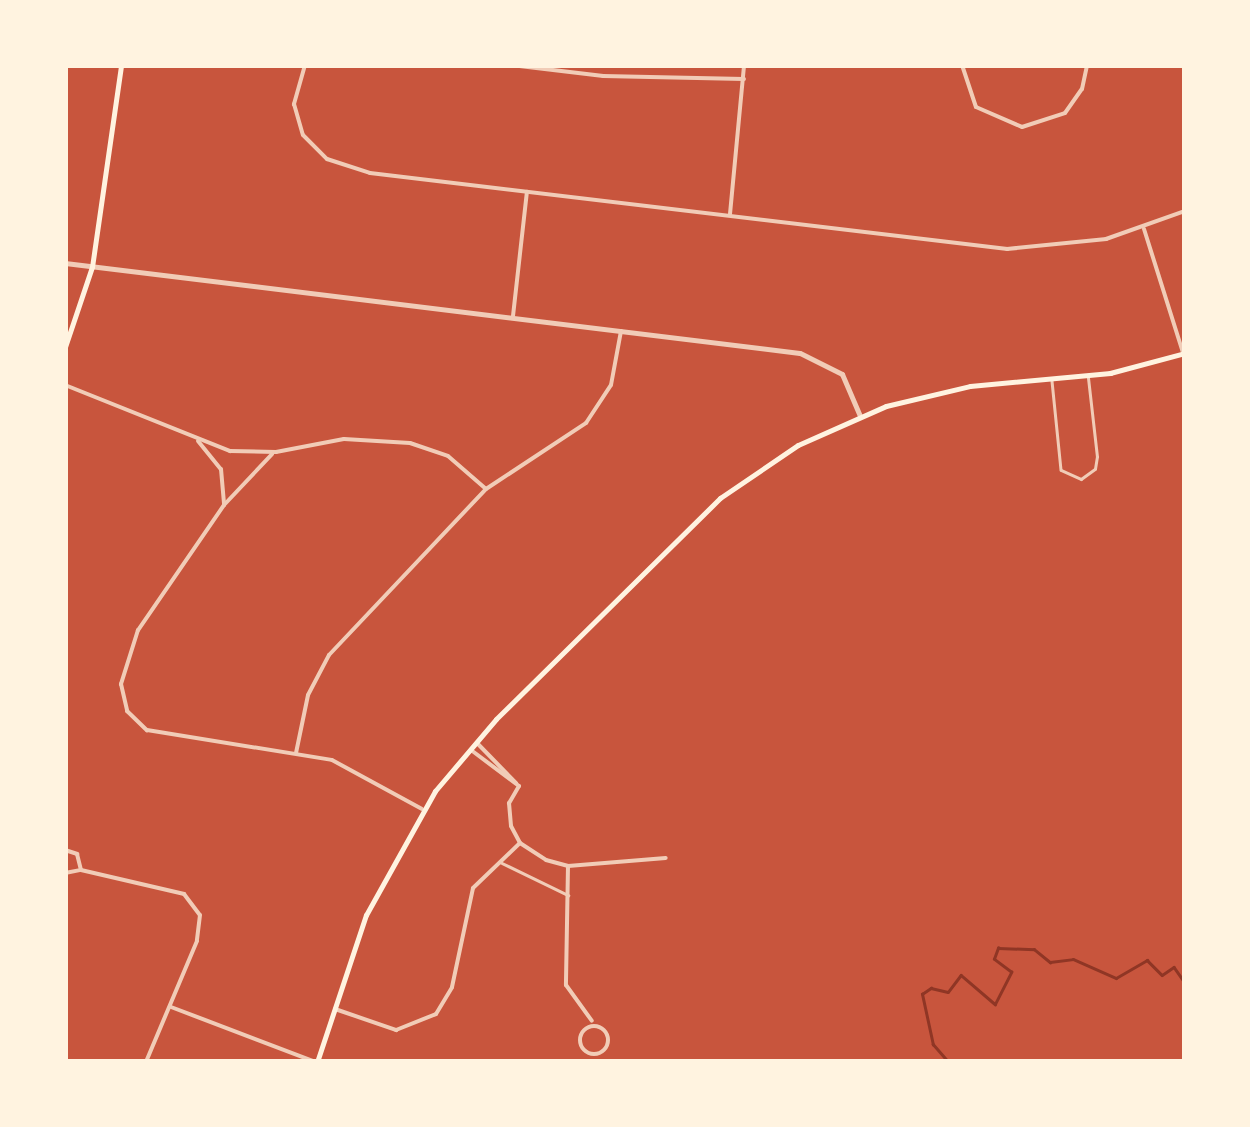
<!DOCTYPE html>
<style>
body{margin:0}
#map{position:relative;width:1250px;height:1127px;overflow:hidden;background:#c8553d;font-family:"Golos Text",sans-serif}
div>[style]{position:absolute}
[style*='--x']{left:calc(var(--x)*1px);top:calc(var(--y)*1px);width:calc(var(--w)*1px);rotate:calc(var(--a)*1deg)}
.stream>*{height:2.5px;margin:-1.25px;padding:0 1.25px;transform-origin:1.25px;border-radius:1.25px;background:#8f3625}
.service>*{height:2.5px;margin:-1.25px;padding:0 1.25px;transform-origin:1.25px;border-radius:1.25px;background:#f1ccb7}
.minor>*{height:4px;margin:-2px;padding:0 2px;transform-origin:2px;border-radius:2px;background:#f1ccb7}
.minor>.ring{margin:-2px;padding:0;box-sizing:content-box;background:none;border:4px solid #f1ccb7;border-radius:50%}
.tertiary>*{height:5px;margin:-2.5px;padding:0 2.5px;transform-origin:2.5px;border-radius:2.5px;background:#f1ccb7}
.secondary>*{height:5px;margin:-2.5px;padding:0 2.5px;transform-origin:2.5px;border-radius:2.5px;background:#fff3e0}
span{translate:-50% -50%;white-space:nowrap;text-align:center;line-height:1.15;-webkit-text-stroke:8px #fff3e0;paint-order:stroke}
.frame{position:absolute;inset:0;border:68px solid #fff3e0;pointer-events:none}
</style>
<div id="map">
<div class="stream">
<i style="--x:948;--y:1062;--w:23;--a:-131"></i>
<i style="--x:933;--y:1045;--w:52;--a:-102.2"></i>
<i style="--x:922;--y:994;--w:11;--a:-34"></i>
<i style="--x:931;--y:988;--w:17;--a:13"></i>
<i style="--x:948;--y:992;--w:21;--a:-53"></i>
<i style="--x:961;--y:975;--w:45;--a:40.5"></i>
<i style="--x:995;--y:1004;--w:36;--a:-63"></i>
<i style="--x:1011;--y:972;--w:21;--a:-143"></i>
<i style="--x:994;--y:959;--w:12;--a:-70"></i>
<i style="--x:998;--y:948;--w:36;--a:2"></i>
<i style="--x:1034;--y:949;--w:21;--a:39"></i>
<i style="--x:1050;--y:962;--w:23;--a:-7"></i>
<i style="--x:1073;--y:959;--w:47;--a:23.8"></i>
<i style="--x:1116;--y:978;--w:36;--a:-30"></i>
<i style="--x:1147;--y:960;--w:21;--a:45"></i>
<i style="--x:1162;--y:975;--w:14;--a:-34"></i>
<i style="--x:1174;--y:967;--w:19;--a:55"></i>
</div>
<div class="service">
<i style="--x:1052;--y:381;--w:89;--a:84.2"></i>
<i style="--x:1061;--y:470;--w:22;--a:24"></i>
<i style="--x:1081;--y:479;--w:17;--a:-36"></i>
<i style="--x:1095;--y:469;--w:12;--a:-81"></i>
<i style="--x:1097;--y:457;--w:80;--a:-96.5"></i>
<i style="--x:500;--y:862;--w:76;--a:25.9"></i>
</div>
<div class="minor">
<i style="--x:305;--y:65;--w:41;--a:105.8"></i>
<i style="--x:294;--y:104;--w:32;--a:74"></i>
<i style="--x:303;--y:135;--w:34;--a:45"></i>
<i style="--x:327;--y:159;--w:45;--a:18"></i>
<i style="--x:370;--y:173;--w:642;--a:6.8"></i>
<i style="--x:1007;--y:249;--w:100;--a:-5.8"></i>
<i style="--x:1106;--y:239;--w:84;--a:-19.5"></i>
<i style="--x:511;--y:65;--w:93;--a:6.8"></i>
<i style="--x:603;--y:76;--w:141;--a:1.2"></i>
<i style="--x:962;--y:65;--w:44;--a:71.6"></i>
<i style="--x:976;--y:107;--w:50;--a:23.5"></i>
<i style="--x:1022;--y:127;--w:45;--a:-18"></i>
<i style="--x:1065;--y:113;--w:29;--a:-55"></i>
<i style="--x:1082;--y:89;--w:25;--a:-78"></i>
<i style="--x:730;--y:214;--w:150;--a:-84.6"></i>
<i style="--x:1144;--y:229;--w:130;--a:72.5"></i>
<i style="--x:513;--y:316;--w:125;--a:-83.6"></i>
<i style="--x:65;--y:385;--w:178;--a:21.8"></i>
<i style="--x:230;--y:451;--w:46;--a:1.2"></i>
<i style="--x:276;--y:452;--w:69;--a:-10.8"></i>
<i style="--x:344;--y:439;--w:66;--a:3.5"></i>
<i style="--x:410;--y:443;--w:40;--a:18.9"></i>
<i style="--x:448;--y:456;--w:50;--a:41"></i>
<i style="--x:198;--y:441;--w:36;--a:51"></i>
<i style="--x:221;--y:469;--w:36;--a:85"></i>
<i style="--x:224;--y:505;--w:152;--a:124.5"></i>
<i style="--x:138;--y:630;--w:57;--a:107.5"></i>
<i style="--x:121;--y:684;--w:28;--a:77"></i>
<i style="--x:127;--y:711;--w:28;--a:44"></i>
<i style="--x:147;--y:730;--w:187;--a:9.2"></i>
<i style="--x:332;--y:760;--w:102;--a:28.6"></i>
<i style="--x:224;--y:505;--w:70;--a:-46.7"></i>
<i style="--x:477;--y:743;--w:56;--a:45.7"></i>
<i style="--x:471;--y:750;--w:60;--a:36.9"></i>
<i style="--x:296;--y:753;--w:59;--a:-78.3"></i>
<i style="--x:308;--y:695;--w:45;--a:-62.3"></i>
<i style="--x:329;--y:655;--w:228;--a:-46.6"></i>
<i style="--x:486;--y:489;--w:120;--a:-33.4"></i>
<i style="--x:586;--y:423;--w:45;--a:-56.7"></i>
<i style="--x:611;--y:385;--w:55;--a:-79.5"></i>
<i style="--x:519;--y:786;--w:20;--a:120"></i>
<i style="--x:509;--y:803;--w:23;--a:85"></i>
<i style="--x:511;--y:826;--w:19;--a:62"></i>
<i style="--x:520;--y:843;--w:31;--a:33"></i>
<i style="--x:546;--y:860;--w:23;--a:15"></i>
<i style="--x:568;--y:866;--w:98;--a:-4.7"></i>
<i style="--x:65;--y:850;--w:13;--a:18"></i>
<i style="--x:77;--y:854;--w:16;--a:76"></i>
<i style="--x:81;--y:870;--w:106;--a:13.1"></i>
<i style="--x:184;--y:894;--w:26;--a:53"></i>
<i style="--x:200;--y:915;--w:26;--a:97"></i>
<i style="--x:197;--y:941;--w:131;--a:112.9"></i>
<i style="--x:568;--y:866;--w:119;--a:91"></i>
<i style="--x:566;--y:985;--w:44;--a:54.2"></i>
<i style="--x:65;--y:873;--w:15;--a:-11"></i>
<i style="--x:171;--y:1007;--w:155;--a:20.8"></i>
<i style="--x:335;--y:1009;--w:65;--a:19"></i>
<i style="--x:396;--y:1030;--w:43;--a:-21.8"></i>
<i style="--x:436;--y:1014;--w:31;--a:-59"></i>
<i style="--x:452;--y:987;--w:101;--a:-78"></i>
<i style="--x:473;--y:888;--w:65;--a:-43.8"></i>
<i class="ring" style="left:580px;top:1026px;width:24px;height:24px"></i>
</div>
<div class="tertiary">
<i style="--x:65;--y:263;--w:740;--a:6.98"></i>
<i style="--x:800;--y:353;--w:47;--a:26.6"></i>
<i style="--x:842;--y:374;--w:46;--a:66.8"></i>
</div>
<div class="secondary">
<i style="--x:65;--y:347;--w:84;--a:-71.4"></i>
<i style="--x:92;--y:267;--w:204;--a:-81.8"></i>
<i style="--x:317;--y:1062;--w:155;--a:-71.6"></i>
<i style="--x:366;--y:915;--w:142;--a:-60.9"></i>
<i style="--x:435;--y:791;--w:94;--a:-49.7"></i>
<i style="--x:496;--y:719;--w:315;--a:-44.6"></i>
<i style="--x:720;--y:498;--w:94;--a:-34.2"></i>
<i style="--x:798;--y:445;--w:96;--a:-23.9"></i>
<i style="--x:886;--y:406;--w:86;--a:-13.4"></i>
<i style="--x:970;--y:386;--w:141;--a:-5.3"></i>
<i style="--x:1110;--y:373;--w:78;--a:-14.9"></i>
</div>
<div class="frame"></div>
</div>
